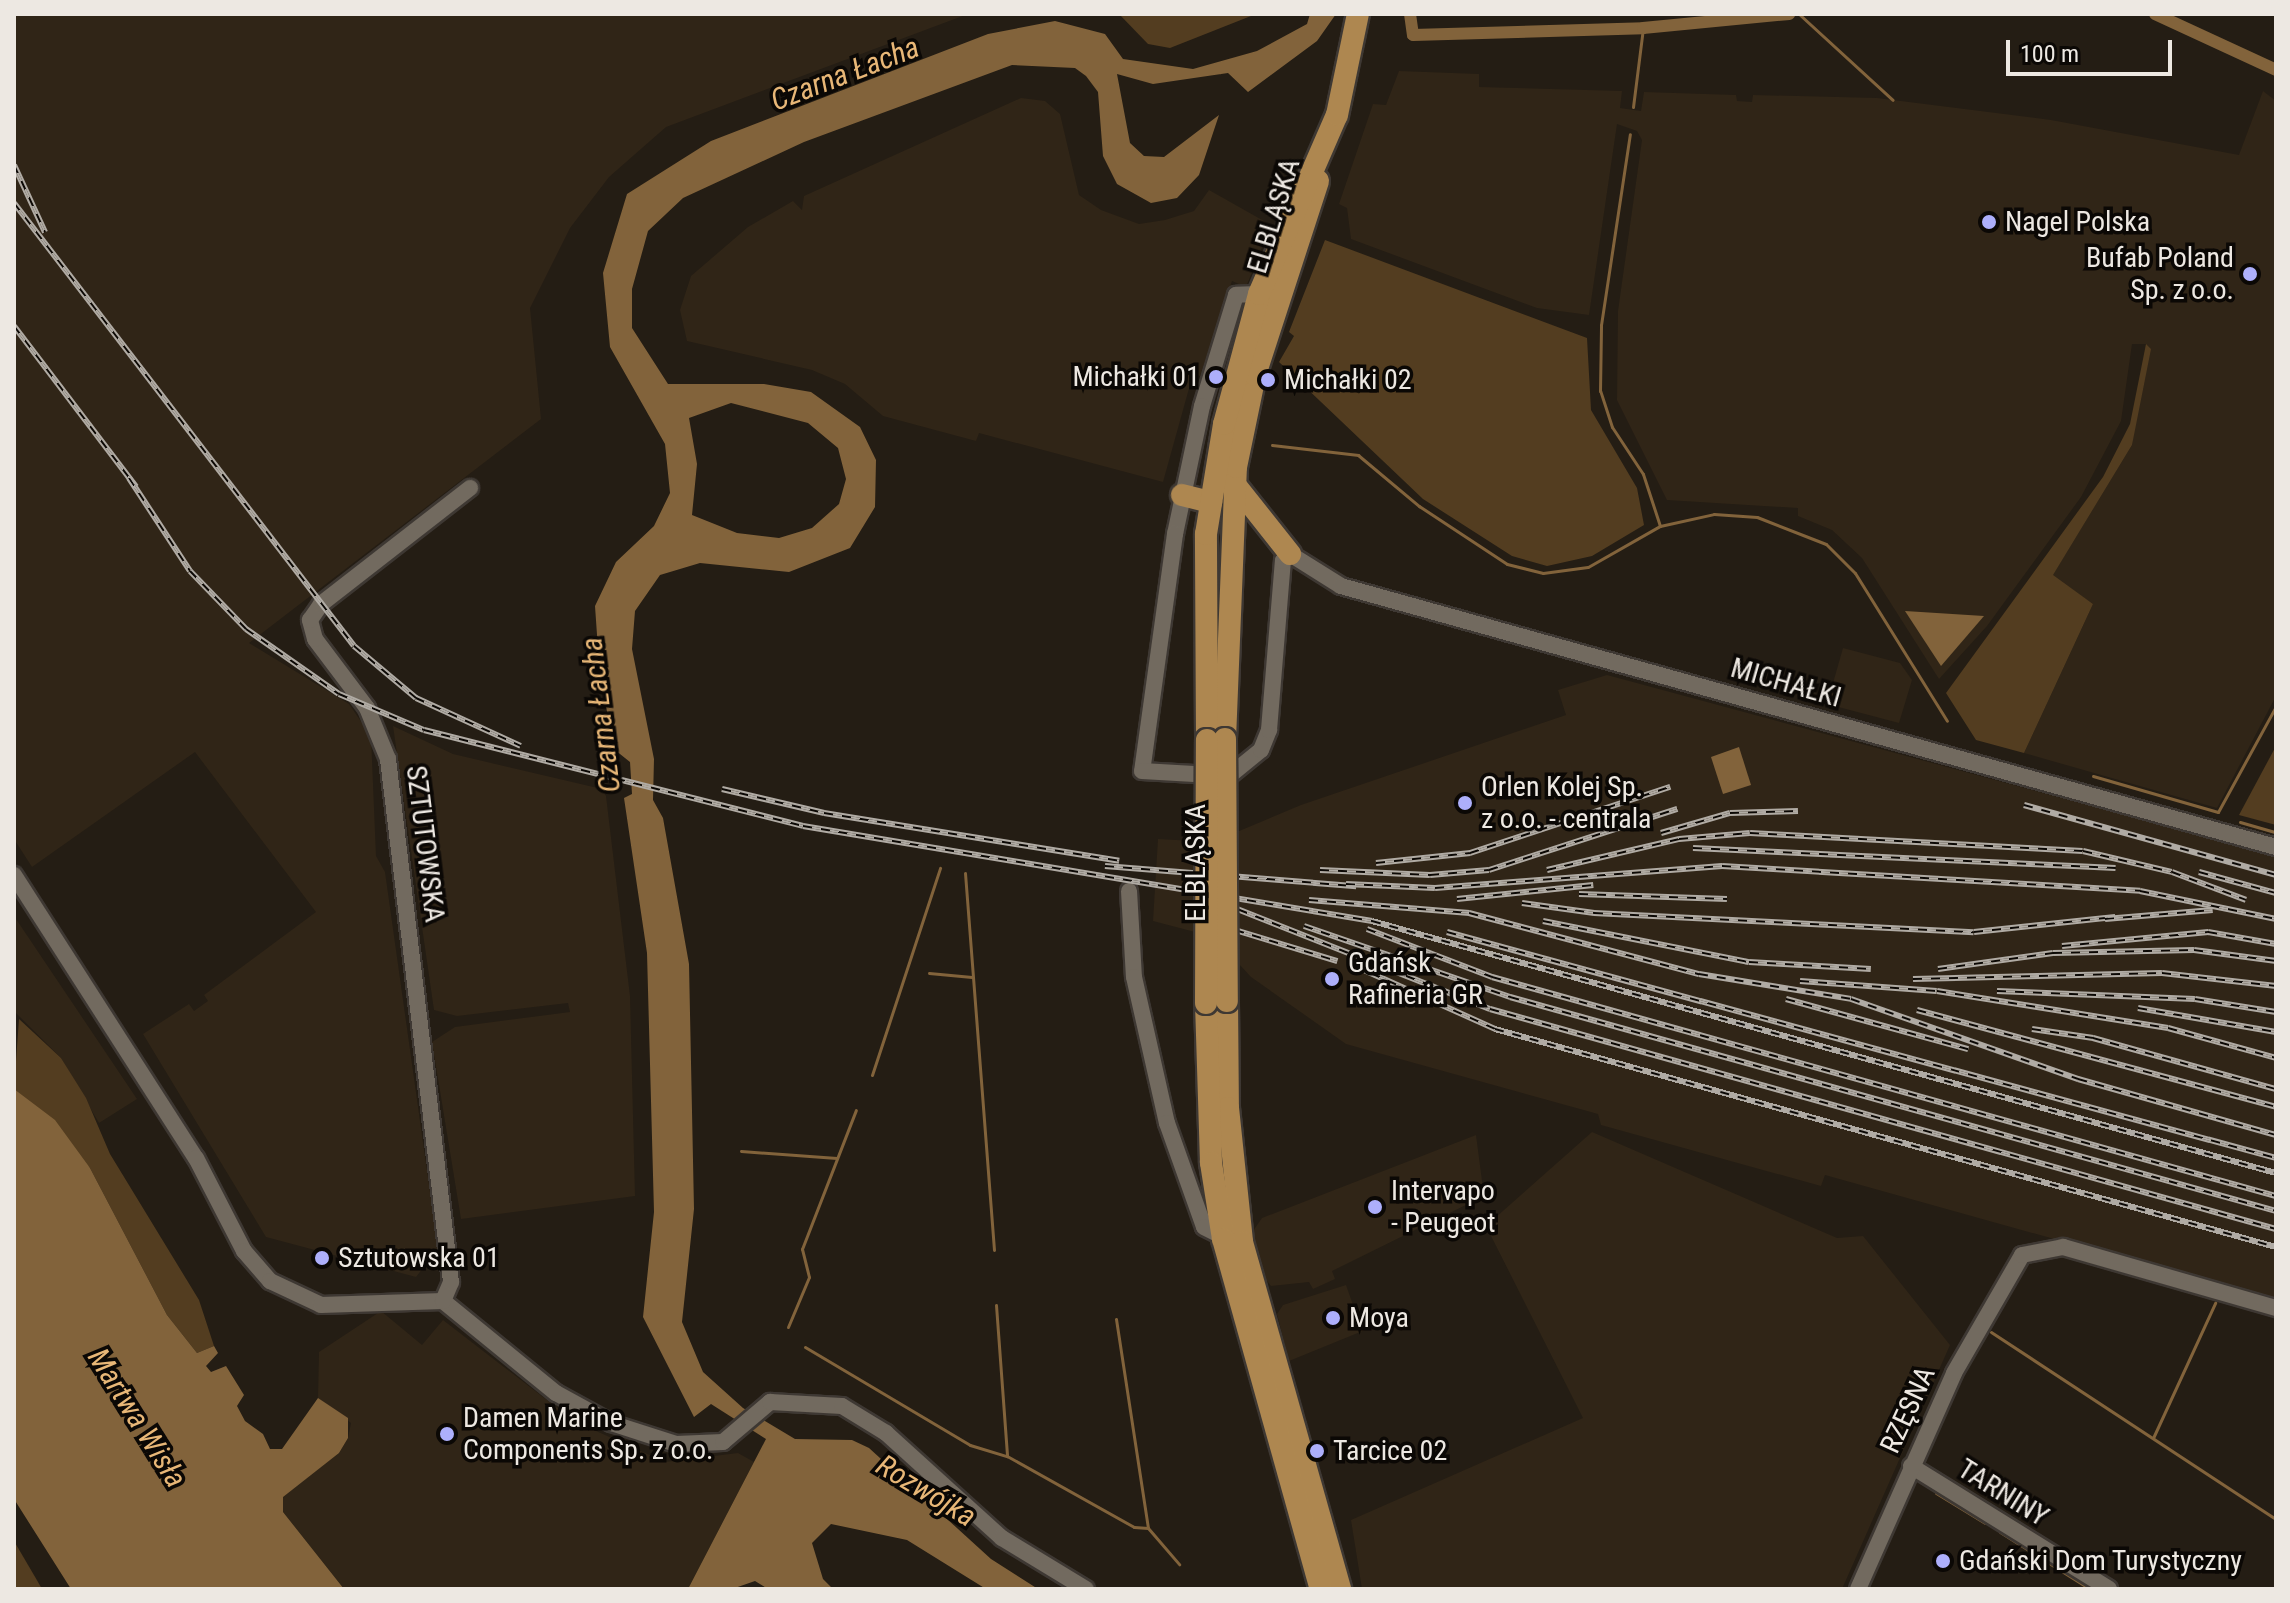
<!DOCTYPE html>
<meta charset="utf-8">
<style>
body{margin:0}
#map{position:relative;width:2290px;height:1603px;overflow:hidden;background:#241d14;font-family:"Roboto Condensed",sans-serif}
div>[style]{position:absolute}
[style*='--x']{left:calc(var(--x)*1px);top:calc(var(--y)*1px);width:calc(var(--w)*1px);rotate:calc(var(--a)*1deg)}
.built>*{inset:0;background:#302517}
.green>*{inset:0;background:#533d20}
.water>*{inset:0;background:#82633b}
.stream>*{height:3px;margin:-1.5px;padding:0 1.5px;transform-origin:1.5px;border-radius:1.5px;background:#82633b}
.canal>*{height:12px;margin:-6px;padding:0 6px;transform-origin:6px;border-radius:6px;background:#82633b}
.roads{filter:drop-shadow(2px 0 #3e3833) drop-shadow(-2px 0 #3e3833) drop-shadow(0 2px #3e3833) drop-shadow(0 -2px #3e3833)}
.minor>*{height:16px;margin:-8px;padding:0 8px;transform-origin:8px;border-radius:8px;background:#726a5f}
.major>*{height:22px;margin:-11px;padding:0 11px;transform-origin:11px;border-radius:11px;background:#ae8750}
.rail>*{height:6px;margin-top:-3px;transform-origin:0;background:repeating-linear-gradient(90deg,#0b0805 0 9px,#b0aba4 0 18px);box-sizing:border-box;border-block:2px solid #b0aba4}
.bridges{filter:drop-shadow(2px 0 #3e3833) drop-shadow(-2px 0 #3e3833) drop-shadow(0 2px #3e3833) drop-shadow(0 -2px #3e3833)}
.major-bridge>*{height:22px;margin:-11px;padding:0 11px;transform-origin:11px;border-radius:11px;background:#ae8750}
.dots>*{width:22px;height:22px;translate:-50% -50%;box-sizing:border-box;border:4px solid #0b0805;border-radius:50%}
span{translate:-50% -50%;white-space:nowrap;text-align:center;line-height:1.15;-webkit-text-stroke:7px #0b0805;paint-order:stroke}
.street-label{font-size:28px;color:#ede8e2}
.poi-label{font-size:28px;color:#ede8e2}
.left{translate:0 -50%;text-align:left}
.right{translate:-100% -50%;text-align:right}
.water-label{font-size:30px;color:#e8b777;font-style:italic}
.frame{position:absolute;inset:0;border:16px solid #ede8e2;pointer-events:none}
.scale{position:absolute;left:2006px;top:40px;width:166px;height:36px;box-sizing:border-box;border:4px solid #ede8e2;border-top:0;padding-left:10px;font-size:24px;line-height:28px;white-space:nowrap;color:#ede8e2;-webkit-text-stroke:6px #0b0805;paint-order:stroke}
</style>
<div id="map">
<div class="built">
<i style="clip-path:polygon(14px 14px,968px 14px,666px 127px,609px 177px,570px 228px,530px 308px,541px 419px,249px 643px,349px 704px,371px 736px,376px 856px,385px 872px,438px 1249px,416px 1277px,266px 1237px,143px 1034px,189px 1004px,194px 1011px,208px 1001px,204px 995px,316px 912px,195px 752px,32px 867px,14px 839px)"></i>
<i style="clip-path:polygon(1399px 71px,1479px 74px,1479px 87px,1622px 91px,1620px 108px,1641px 111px,1644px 92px,1736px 95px,1737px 101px,1752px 102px,1753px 95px,1877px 98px,2051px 120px,2239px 155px,2263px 91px,2276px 101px,2276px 696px,2217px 808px,2024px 753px,2093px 604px,2052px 576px,2132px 445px,2146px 344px,2132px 344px,2121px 421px,2081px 497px,1987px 626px,1939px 679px,1862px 558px,1832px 530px,1798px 516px,1798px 508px,1667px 500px,1617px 400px,1618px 311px,1642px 140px,1637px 131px,1617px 124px,1589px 315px,1537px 308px,1351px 239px,1347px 208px,1339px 204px,1373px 104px,1386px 105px)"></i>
<i style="clip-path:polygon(1021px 98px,1045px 101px,1060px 114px,1079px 195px,1101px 210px,1139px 224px,1165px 220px,1194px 211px,1209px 190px,1271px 225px,1246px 287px,1232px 281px,1200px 376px,1193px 374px,1163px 482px,979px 433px,976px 441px,883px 416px,845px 384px,812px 370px,687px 341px,680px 310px,691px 276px,748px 227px,793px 201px,802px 210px,804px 196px)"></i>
<i style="clip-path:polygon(1843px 648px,1900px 663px,1912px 680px,1899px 723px,1827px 704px)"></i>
<i style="clip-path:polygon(1607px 675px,2276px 856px,2276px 1301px,1825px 1175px,1821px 1186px,1601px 1125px,1598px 1114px,1346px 1044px,1251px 977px,1214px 937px,1153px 921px,1158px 839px,1213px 842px,1301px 805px,1566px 715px,1558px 690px)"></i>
<i style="clip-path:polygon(393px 726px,453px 754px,602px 789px,606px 796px,630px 996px,635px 1196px,461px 1219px,432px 1042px,455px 1027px,570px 1012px,568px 1003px,457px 1016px,434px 1010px)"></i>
<i style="clip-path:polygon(14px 916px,137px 1099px,99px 1123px,61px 1058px,14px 1011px)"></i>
<i style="clip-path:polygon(1592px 1132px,1837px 1238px,1863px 1236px,1950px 1345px,1842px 1589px,1362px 1589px,1351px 1520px,1583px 1418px,1486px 1226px)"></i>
<i style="clip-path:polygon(1476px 1135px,1484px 1196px,1332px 1271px,1335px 1279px,1313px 1289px,1309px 1282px,1271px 1286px,1263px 1276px,1253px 1231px,1262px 1218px)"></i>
<i style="clip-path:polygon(1346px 1285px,1357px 1316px,1365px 1314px,1370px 1328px,1289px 1361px,1277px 1314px,1283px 1305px)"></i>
<i style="clip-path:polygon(381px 1311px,422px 1345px,443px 1320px,574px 1421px,665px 1462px,738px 1453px,754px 1462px,688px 1589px,344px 1589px,283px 1512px,283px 1496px,339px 1453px,348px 1438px,351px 1423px,318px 1398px,319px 1352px)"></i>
</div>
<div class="green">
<i style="clip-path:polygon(1119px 14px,1256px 14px,1170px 48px,1148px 44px)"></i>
<i style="clip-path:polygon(1325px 240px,1587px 338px,1591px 410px,1637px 488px,1644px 525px,1592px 556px,1547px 566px,1512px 556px,1423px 499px,1279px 362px,1294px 336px,1289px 332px)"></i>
<i style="clip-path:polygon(2146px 344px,2151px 349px,2132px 445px,2053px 575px,2093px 604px,2024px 753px,1976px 740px,1946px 693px,2103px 477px,2130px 424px)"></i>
<i style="clip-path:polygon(2276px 746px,2276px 825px,2239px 815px)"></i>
<i style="clip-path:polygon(19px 1019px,61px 1058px,86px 1098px,110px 1154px,199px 1300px,214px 1346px,197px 1353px,167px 1315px,90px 1168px,14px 1089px)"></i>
<i style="clip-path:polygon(14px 1541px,38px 1582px,42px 1589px,14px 1589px)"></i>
</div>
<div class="water">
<i style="clip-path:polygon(evenodd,1310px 14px,1336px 14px,1317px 41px,1248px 92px,1228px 73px,1153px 84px,1117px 74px,1130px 143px,1144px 156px,1164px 157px,1219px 115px,1199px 175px,1177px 198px,1151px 203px,1117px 184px,1103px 156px,1098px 92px,1086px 76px,1075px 68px,1012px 65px,804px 142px,683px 198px,648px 231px,632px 289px,632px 328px,668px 384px,764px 384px,811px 392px,860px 427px,876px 460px,875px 507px,850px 548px,789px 572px,700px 563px,660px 575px,635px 611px,632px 649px,654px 759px,653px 800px,663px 818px,689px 964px,694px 1209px,682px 1322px,703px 1372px,743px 1408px,795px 1439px,852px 1440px,869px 1448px,991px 1559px,1038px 1589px,986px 1589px,907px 1540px,831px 1524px,812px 1543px,823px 1579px,833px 1589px,768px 1589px,755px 1581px,732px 1589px,688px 1589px,766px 1439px,711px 1404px,694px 1417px,643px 1317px,654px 1212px,647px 953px,624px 798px,632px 794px,630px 762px,615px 750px,600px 678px,595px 606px,616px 562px,654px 526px,670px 493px,665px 444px,610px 347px,603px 273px,627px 194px,711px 141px,988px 34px,1055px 21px,1105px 34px,1123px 59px,1193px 69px,1257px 51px,1307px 24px,1310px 14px,731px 403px,808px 423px,838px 448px,846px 479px,839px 504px,812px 528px,779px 538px,737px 533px,692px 515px,697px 464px,689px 418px,731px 403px)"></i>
<i style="clip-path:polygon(1905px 611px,1984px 616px,1941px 666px)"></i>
<i style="clip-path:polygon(1739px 747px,1751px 785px,1723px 794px,1711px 757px)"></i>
<i style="clip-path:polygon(14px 1089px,55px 1120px,90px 1168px,167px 1315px,197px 1353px,214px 1346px,218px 1353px,206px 1366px,211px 1372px,226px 1366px,244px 1395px,237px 1406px,245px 1421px,263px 1434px,270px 1449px,282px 1449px,318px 1398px,348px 1418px,348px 1438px,339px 1453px,283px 1497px,283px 1512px,344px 1589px,71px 1589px,14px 1499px)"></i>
</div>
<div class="stream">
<i style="--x:1799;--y:14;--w:127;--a:42.5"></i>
<i style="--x:1633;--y:107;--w:80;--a:-82.8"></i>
<i style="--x:1272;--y:445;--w:87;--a:6.6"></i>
<i style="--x:1358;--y:455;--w:80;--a:39.9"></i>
<i style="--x:1419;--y:506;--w:105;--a:33.4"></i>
<i style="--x:1507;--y:564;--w:37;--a:14"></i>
<i style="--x:1543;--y:573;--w:45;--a:-7.6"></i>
<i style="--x:1588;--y:567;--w:83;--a:-29.7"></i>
<i style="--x:1660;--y:526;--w:55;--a:-108.1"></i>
<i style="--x:1643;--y:474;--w:56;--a:-123.4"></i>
<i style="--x:1612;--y:427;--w:38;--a:-108"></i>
<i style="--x:1600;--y:391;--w:66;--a:-89.1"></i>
<i style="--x:1601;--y:325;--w:193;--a:-81.4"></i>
<i style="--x:1660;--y:526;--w:55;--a:-12.5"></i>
<i style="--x:1714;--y:514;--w:43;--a:4"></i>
<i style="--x:1757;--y:517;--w:74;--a:21.4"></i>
<i style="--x:1826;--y:544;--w:41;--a:45"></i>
<i style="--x:1855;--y:573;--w:174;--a:58.1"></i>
<i style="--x:2093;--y:776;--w:130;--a:16.1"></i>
<i style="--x:2218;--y:812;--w:121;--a:-61.3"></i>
<i style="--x:2240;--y:822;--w:37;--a:16"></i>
<i style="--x:965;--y:873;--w:378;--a:85.6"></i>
<i style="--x:929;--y:973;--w:43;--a:5.3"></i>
<i style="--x:872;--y:1075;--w:218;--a:-71.8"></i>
<i style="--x:741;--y:1151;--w:96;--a:4.2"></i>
<i style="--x:996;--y:1305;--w:151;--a:85.8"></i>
<i style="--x:1116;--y:1319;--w:211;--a:81.3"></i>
<i style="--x:788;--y:1327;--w:54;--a:-67.2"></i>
<i style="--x:809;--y:1277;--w:29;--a:-104"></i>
<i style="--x:802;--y:1249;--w:149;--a:-68.8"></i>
<i style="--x:1991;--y:1332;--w:341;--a:33.3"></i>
<i style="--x:805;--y:1347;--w:192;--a:30.7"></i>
<i style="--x:970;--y:1445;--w:39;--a:17"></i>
<i style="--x:1007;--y:1456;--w:145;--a:29.2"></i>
<i style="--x:1134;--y:1527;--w:14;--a:4"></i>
<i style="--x:1148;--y:1528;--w:48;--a:49.3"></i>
<i style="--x:2153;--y:1438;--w:149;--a:-65.3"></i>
<i style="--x:1936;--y:1493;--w:57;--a:31.5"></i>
<i style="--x:2000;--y:1532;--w:107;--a:32.3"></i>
</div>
<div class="canal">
<i style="--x:1410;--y:14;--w:21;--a:82"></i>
<i style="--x:1413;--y:35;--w:230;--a:-1.7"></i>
<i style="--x:1643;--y:28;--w:147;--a:-5.5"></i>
<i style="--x:2155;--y:14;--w:133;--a:24.8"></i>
</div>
<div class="roads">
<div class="minor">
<i style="--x:1259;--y:294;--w:23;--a:178"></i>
<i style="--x:1236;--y:295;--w:116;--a:107"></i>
<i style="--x:1202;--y:406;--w:131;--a:101.9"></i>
<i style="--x:1175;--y:534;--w:239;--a:97.9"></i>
<i style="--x:1142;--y:771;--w:87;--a:3.3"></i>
<i style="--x:1229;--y:776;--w:41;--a:-39.1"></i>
<i style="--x:1261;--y:750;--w:22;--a:-68"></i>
<i style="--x:1269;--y:730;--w:170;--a:-85.3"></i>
<i style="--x:1283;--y:561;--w:10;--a:-45"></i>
<i style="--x:1290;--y:554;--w:60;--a:32.1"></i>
<i style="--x:1341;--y:586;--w:971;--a:15.6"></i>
<i style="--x:14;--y:875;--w:336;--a:57.3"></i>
<i style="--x:196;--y:1158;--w:105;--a:62.7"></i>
<i style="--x:244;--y:1251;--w:40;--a:49"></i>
<i style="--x:270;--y:1281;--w:56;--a:25.2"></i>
<i style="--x:321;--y:1305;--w:122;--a:-1.9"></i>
<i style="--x:443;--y:1301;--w:146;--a:39.2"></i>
<i style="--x:556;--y:1393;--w:63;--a:28.6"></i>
<i style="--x:611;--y:1423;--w:68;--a:17.9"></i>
<i style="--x:676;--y:1444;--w:47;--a:-2.4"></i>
<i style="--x:723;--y:1442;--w:62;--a:-40.4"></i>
<i style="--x:770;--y:1402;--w:72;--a:3.2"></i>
<i style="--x:842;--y:1406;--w:52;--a:31.5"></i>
<i style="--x:886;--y:1433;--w:156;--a:42.2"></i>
<i style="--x:1002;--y:1538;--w:98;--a:31.3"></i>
<i style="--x:1129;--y:891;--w:86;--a:86.7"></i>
<i style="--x:1134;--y:977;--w:150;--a:77.3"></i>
<i style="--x:1167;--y:1123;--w:110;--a:70.4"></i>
<i style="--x:1204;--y:1227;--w:28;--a:27"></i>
<i style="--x:443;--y:1301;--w:21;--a:-67"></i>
<i style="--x:451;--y:1282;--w:527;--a:-96.87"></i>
<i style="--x:388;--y:759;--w:55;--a:-112.4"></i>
<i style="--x:367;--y:708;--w:86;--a:-127"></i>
<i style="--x:315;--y:639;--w:20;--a:-105"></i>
<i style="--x:310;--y:620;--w:19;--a:-55"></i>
<i style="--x:321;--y:604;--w:189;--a:-37.9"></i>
<i style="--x:1911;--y:1466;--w:233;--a:31.8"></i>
<i style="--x:1858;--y:1589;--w:236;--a:-66"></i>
<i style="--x:1954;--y:1373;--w:136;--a:-60"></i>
<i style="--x:2022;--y:1255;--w:42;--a:-11"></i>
<i style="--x:2063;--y:1247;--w:222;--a:16"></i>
</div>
<div class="major">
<i style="--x:1233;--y:482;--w:92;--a:51.6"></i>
<i style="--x:1182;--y:495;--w:30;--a:14"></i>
<i style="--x:1225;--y:739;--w:272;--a:-87.7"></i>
<i style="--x:1236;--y:467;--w:94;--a:-78.3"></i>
<i style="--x:1255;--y:375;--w:204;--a:-72"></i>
<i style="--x:1207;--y:740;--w:206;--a:-90.3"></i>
<i style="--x:1206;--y:534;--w:111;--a:-80.7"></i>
<i style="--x:1224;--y:424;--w:135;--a:-74.9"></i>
<i style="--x:1259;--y:294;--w:195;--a:-66.5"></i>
<i style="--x:1337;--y:115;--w:103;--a:-78.3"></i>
<i style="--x:1227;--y:1001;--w:107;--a:89.5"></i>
<i style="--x:1228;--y:1108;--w:135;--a:84"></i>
<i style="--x:1242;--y:1242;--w:361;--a:74.2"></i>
<i style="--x:1206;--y:1003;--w:160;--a:88.2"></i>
<i style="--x:1211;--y:1163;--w:77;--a:81"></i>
<i style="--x:1223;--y:1239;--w:363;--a:74.4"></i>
</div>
</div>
<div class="rail">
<i style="--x:14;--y:165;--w:74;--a:65.2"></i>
<i style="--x:14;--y:203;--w:558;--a:52.49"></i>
<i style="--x:354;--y:646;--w:81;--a:40"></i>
<i style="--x:416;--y:698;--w:115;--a:24.6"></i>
<i style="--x:14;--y:326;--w:202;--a:52.8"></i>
<i style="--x:129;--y:478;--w:111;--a:56.7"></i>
<i style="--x:190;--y:571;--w:81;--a:46"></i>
<i style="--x:246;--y:629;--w:113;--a:35"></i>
<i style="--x:339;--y:694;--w:92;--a:23"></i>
<i style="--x:424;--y:730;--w:391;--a:14.2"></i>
<i style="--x:803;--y:826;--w:577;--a:9.48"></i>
<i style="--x:1372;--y:921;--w:938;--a:15.58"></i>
<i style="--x:722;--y:789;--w:105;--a:13.2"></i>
<i style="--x:824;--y:813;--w:299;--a:9.2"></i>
<i style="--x:2024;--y:805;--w:262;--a:15.5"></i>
<i style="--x:1661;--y:833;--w:72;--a:-16.2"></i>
<i style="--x:1730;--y:813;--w:68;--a:-1.7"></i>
<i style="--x:1693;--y:848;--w:423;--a:2.7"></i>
<i style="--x:1376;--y:863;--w:95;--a:-6.1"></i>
<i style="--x:1470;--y:853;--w:211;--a:-18.3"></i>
<i style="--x:1105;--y:866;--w:252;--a:4.6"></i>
<i style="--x:1320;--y:870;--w:110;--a:2.6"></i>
<i style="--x:1430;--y:875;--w:59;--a:-4.8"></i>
<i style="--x:1489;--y:870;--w:198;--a:-18"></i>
<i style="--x:1547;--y:870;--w:136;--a:-13.2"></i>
<i style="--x:1679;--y:839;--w:71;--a:-4.8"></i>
<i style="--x:1750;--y:833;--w:333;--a:3.1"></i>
<i style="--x:2083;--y:851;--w:91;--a:13.3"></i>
<i style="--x:2172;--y:872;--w:79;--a:20.7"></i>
<i style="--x:2199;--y:872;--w:80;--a:15.3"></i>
<i style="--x:1346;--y:884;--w:89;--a:2.6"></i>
<i style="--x:1435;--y:888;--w:288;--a:-4.4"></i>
<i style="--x:1722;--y:866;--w:419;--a:3.4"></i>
<i style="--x:2140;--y:891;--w:139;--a:11.6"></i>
<i style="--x:1579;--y:894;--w:148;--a:1.9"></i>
<i style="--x:1457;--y:899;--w:137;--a:-5.9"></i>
<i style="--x:1309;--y:900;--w:161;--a:4.6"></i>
<i style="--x:1469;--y:913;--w:238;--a:14.9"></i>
<i style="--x:1699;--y:974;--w:154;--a:9.3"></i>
<i style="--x:1851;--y:999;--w:241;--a:19.4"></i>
<i style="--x:2078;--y:1079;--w:206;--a:15.8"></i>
<i style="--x:1222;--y:903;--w:288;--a:21.6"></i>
<i style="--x:1490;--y:1009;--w:816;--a:15.64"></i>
<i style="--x:1522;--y:903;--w:73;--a:7.9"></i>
<i style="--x:1594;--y:913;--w:380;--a:2.9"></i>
<i style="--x:1974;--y:932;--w:142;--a:-6.1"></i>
<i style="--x:2105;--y:919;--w:108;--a:-4.8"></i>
<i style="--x:1543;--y:921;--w:210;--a:11.3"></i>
<i style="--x:1749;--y:962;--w:122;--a:3.3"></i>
<i style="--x:1304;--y:926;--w:218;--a:19"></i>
<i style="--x:1510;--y:997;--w:795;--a:15.61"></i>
<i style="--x:1367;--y:929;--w:134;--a:21"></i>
<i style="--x:1492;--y:977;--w:814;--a:15.61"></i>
<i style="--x:1235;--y:930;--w:107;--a:16.9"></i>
<i style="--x:1447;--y:932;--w:859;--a:15.25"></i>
<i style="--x:2062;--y:946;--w:147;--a:-5.5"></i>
<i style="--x:2208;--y:932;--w:69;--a:10"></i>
<i style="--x:1355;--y:966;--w:154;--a:24.2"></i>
<i style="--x:1495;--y:1029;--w:811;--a:15.6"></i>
<i style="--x:1938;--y:969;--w:116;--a:-7.9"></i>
<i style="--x:2053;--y:953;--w:141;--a:-1.2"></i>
<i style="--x:2194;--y:950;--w:83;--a:7.6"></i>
<i style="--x:1913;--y:979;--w:249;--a:-1.4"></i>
<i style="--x:2162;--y:973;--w:115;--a:6.5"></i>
<i style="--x:1800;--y:981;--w:137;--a:4.2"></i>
<i style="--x:1937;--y:991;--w:234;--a:9.1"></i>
<i style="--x:2168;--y:1028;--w:112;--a:15.5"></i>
<i style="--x:1997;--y:991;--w:198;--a:2.3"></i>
<i style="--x:2195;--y:999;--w:82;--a:9.1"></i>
<i style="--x:1786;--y:999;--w:189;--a:15.4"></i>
<i style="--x:2138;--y:1008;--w:140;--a:9.9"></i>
<i style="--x:1917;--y:1010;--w:372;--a:15.1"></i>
<i style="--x:2032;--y:1029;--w:62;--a:8.4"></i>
<i style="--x:2093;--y:1038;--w:190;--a:15.6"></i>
</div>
<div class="bridges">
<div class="major-bridge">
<i style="--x:1225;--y:739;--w:262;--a:89.6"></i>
<i style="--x:1206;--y:1003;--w:263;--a:-89.8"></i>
</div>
</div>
<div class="dots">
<i style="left:1989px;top:222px;background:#adaffb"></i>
<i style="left:2250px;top:274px;background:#adaffb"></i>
<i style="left:1216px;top:377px;background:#adaffb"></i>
<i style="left:1268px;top:380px;background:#adaffb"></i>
<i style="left:1465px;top:803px;background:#adaffb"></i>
<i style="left:1332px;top:979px;background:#adaffb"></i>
<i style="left:1375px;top:1207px;background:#adaffb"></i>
<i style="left:322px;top:1258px;background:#adaffb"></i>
<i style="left:1333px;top:1318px;background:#adaffb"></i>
<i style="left:447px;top:1434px;background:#adaffb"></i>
<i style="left:1317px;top:1451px;background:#adaffb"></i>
<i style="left:1943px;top:1561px;background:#adaffb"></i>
</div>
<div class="street-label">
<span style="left:1274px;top:216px;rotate:-73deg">ELBLĄSKA</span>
<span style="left:1786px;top:683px;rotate:16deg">MICHAŁKI</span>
<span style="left:425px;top:844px;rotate:83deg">SZTUTOWSKA</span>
<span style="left:1196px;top:863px;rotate:-90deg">ELBLĄSKA</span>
<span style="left:1908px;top:1410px;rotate:-65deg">RZĘSNA</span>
<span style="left:2003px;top:1493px;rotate:32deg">TARNINY</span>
</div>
<div class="poi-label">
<span class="left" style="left:2005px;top:222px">Nagel Polska</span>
<span class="right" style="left:2234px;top:274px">Bufab Poland<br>Sp. z o.o.</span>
<span class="right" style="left:1200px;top:377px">Michałki 01</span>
<span class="left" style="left:1284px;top:380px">Michałki 02</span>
<span class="left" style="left:1481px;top:803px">Orlen Kolej Sp.<br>z o.o. - centrala</span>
<span class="left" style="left:1348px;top:979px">Gdańsk<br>Rafineria GR</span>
<span class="left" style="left:1391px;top:1207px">Intervapo<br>- Peugeot</span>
<span class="left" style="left:338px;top:1258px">Sztutowska 01</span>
<span class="left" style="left:1349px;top:1318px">Moya</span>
<span class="left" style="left:463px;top:1434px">Damen Marine<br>Components Sp. z o.o.</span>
<span class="left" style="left:1333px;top:1451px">Tarcice 02</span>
<span class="left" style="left:1959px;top:1561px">Gdański Dom Turystyczny</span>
</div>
<div class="water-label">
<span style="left:845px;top:74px;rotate:-21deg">Czarna Łacha</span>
<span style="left:601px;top:715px;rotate:-97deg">Czarna Łacha</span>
<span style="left:137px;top:1418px;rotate:58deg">Martwa Wisła</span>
<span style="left:926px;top:1491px;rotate:31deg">Rozwójka</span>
</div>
<div class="frame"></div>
<div class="scale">100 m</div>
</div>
